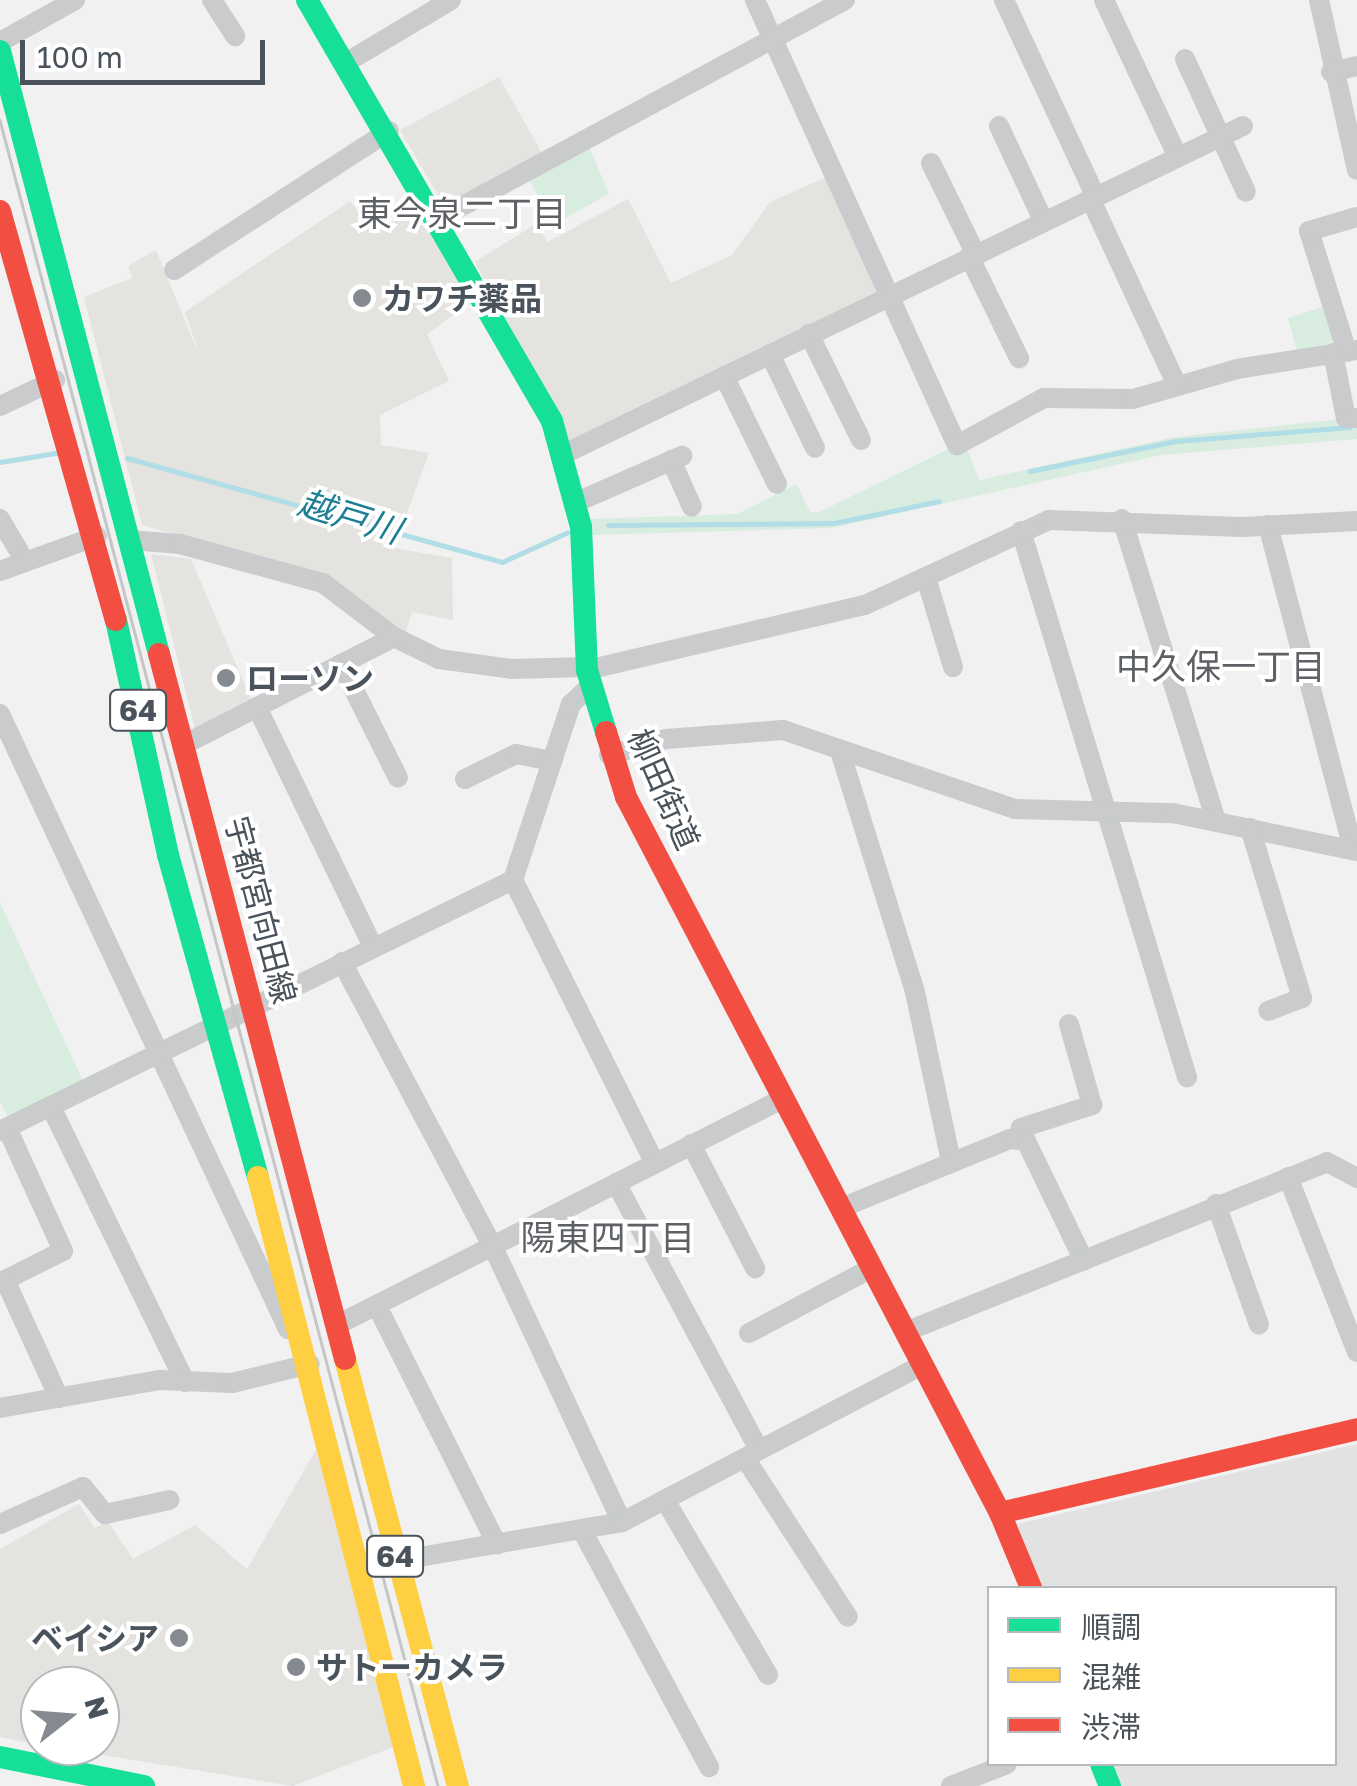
<!DOCTYPE html>
<meta charset="utf-8">
<style>
body{margin:0}
#map{position:relative;width:1357px;height:1786px;overflow:hidden;background:#f1f1f1;font-family:"Golos Text","Noto Sans JP",sans-serif}
div>[style]{position:absolute}
[style*='--x']{left:calc(var(--x)*1px);top:calc(var(--y)*1px);width:calc(var(--w)*1px);rotate:calc(var(--a)*1deg)}
.commercial>*{inset:0;background:#e5e3df}
.education>*{inset:0;background:#e3e2e2}
.green>*{inset:0;background:#d8eddf}
.stream>*{height:5px;margin:-2.5px;padding:0 2.5px;transform-origin:2.5px;border-radius:2.5px;background:#b1dde6}
.street>*{height:20px;margin:-10px;padding:0 10px;transform-origin:10px;border-radius:10px;background:#c9cbcc}
.fast>*{height:22px;margin:-11px;padding:0 11px;transform-origin:11px;border-radius:11px;background:#16e098}
.slow>*{height:22px;margin:-11px;padding:0 11px;transform-origin:11px;border-radius:11px;background:#ffcf43}
.jam>*{height:22px;margin:-11px;padding:0 11px;transform-origin:11px;border-radius:11px;background:#f24e42}
.tram>*{height:2.5px;margin:-1.25px;padding:0 1.25px;transform-origin:1.25px;border-radius:1.25px;background:#c5c6c7}
.dots>*{width:28px;height:28px;translate:-50% -50%;box-sizing:border-box;border:5px solid #fff;border-radius:50%}
span{translate:-50% -50%;white-space:nowrap;text-align:center;line-height:1.15;-webkit-text-stroke:8px #fff;paint-order:stroke}
.shield-label span{padding:2px 8px;background:#fff;border:2px solid;border-radius:8px;-webkit-text-stroke-width:0}
.shield-label{font-size:30px;color:#4a535b;font-weight:700}
.poi-label{font-size:32px;color:#4a535b;font-weight:700}
.left{translate:0 -50%;text-align:left}
.right{translate:-100% -50%;text-align:right}
.street-label{font-size:32px;color:#4a535b}
.neighbourhood-label{font-size:35px;color:#5d6064}
.water-label{font-size:35px;color:#1d7f93;font-style:italic}
.legend{position:absolute;left:987px;top:1586px;width:350px;height:180px;box-sizing:border-box;background:#fff;border:2px solid #b7babd;margin:0;padding:12px 18px;list-style:none;font-size:30px;color:#4a535b}
.legend li{display:flex;align-items:center;gap:20px;height:50px}
.legend b{width:50px;border:2px solid #b7babd}
.north{position:absolute;left:20px;top:1666px;width:100px;height:100px;box-sizing:border-box;background:#fff;border:2px solid #b7babd;border-radius:50%;rotate:73deg;font-size:28px;font-weight:700;line-height:40px;text-align:center;color:#4a535b}
.north::after{content:'';display:block;margin:auto;width:35px;height:45px;background:#848a90;clip-path:polygon(50% 0,100% 100%,50% 72%,0 100%)}
.scale{position:absolute;left:20px;top:40px;width:245px;height:45px;box-sizing:border-box;border:5px solid #4a535b;border-top:0;padding-left:12px;font-size:30px;line-height:35px;white-space:nowrap;color:#4a535b;-webkit-text-stroke:8px #fff;paint-order:stroke}
</style>
<div id="map">
<div class="commercial">
<i style="clip-path:polygon(499px 77px,542px 153px,445px 207px,400px 130px)"></i>
<i style="clip-path:polygon(829px 176px,878px 295px,571px 448px,475px 262px,537px 223px,547px 242px,628px 199px,671px 283px,732px 255px,770px 202px)"></i>
<i style="clip-path:polygon(350px 201px,374px 234px,421px 202px,474px 300px,427px 334px,449px 381px,380px 415px,381px 445px,429px 453px,394px 548px,452px 558px,453px 620px,412px 612px,404px 637px,351px 592px,311px 574px,142px 525px,84px 297px,132px 278px,128px 266px,156px 250px,202px 362px,185px 312px)"></i>
<i style="clip-path:polygon(151px 554px,191px 559px,253px 704px,196px 733px)"></i>
<i style="clip-path:polygon(316px 1450px,396px 1746px,293px 1786px,47px 1746px,100px 1746px,100px 1686px,40px 1686px,40px 1745px,0 1737px,0 1549px,79px 1504px,95px 1528px,108px 1521px,133px 1559px,195px 1525px,247px 1569px)"></i>
</div>
<div class="education">
<i style="clip-path:polygon(1357px 1444px,1357px 1786px,1121px 1786px,1112px 1764px,1334px 1764px,1334px 1588px,1043px 1588px,1017px 1524px)"></i>
</div>
<div class="green">
<i style="clip-path:polygon(589px 146px,609px 194px,553px 225px,529px 179px)"></i>
<i style="clip-path:polygon(1326px 306px,1337px 341px,1297px 352px,1288px 318px)"></i>
<i style="clip-path:polygon(1341px 419px,1357px 423px,1357px 439px,1161px 455px,832px 528px,592px 535px,590px 519px,737px 514px,797px 484px,810px 512px,819px 512px,953px 447px,967px 448px,979px 480px,1175px 437px)"></i>
<i style="clip-path:polygon(0 903px,84px 1083px,9px 1120px,0 1101px)"></i>
</div>
<div class="stream">
<i style="--x:127;--y:458;--w:389;--a:15.5"></i>
<i style="--x:502;--y:562;--w:72;--a:-24.4"></i>
<i style="--x:0;--y:462;--w:62;--a:-9.3"></i>
<i style="--x:1030;--y:471;--w:149;--a:-11.6"></i>
<i style="--x:1176;--y:441;--w:174;--a:-4.6"></i>
<i style="--x:608;--y:525;--w:226;--a:-0.5"></i>
<i style="--x:834;--y:523;--w:107;--a:-11.8"></i>
</div>
<div class="street">
<i style="--x:212;--y:0;--w:43;--a:57.4"></i>
<i style="--x:755;--y:0;--w:489;--a:65.6"></i>
<i style="--x:957;--y:445;--w:99;--a:-28.4"></i>
<i style="--x:1044;--y:398;--w:89;--a:0.6"></i>
<i style="--x:1133;--y:399;--w:108;--a:-16.1"></i>
<i style="--x:1237;--y:369;--w:121;--a:-9"></i>
<i style="--x:1004;--y:0;--w:215;--a:65"></i>
<i style="--x:1104;--y:0;--w:171;--a:64.8"></i>
<i style="--x:1319;--y:0;--w:174;--a:77.4"></i>
<i style="--x:0;--y:42;--w:86;--a:-29.2"></i>
<i style="--x:1185;--y:59;--w:146;--a:65.4"></i>
<i style="--x:347;--y:62;--w:121;--a:-30.8"></i>
<i style="--x:1331;--y:72;--w:27;--a:-13"></i>
<i style="--x:999;--y:126;--w:104;--a:64.9"></i>
<i style="--x:931;--y:163;--w:100;--a:63.9"></i>
<i style="--x:1090;--y:198;--w:204;--a:65.1"></i>
<i style="--x:440;--y:218;--w:460;--a:-28.3"></i>
<i style="--x:969;--y:256;--w:114;--a:63.9"></i>
<i style="--x:174;--y:270;--w:256;--a:-32.9"></i>
<i style="--x:809;--y:334;--w:118;--a:63.9"></i>
<i style="--x:1347;--y:352;--w:127;--a:-107.4"></i>
<i style="--x:1309;--y:231;--w:50;--a:-16.3"></i>
<i style="--x:1333;--y:353;--w:66;--a:78.7"></i>
<i style="--x:1346;--y:418;--w:11;--a:0"></i>
<i style="--x:770;--y:354;--w:104;--a:64.4"></i>
<i style="--x:724;--y:376;--w:120;--a:63.9"></i>
<i style="--x:0;--y:406;--w:61;--a:-25.3"></i>
<i style="--x:564;--y:454;--w:754;--a:-25.78"></i>
<i style="--x:671;--y:460;--w:51;--a:65.9"></i>
<i style="--x:577;--y:502;--w:115;--a:-23.7"></i>
<i style="--x:0;--y:519;--w:45;--a:59.5"></i>
<i style="--x:1122;--y:519;--w:316;--a:72.7"></i>
<i style="--x:1268;--y:525;--w:336;--a:75.3"></i>
<i style="--x:1021;--y:531;--w:571;--a:73.09"></i>
<i style="--x:130;--y:540;--w:50;--a:4.6"></i>
<i style="--x:180;--y:544;--w:148;--a:15.3"></i>
<i style="--x:323;--y:583;--w:89;--a:37.3"></i>
<i style="--x:394;--y:637;--w:50;--a:26.1"></i>
<i style="--x:439;--y:659;--w:74;--a:7.8"></i>
<i style="--x:512;--y:669;--w:74;--a:-1.5"></i>
<i style="--x:0;--y:571;--w:103;--a:-19.8"></i>
<i style="--x:927;--y:581;--w:90;--a:73.2"></i>
<i style="--x:341;--y:664;--w:127;--a:63.4"></i>
<i style="--x:587;--y:670;--w:285;--a:-13.2"></i>
<i style="--x:865;--y:605;--w:203;--a:-24.8"></i>
<i style="--x:1049;--y:520;--w:193;--a:2.1"></i>
<i style="--x:1242;--y:527;--w:115;--a:-3"></i>
<i style="--x:257;--y:707;--w:267;--a:64.2"></i>
<i style="--x:0;--y:714;--w:679;--a:64.91"></i>
<i style="--x:288;--y:1329;--w:9;--a:-21"></i>
<i style="--x:183;--y:745;--w:237;--a:-27.1"></i>
<i style="--x:840;--y:751;--w:252;--a:72.7"></i>
<i style="--x:915;--y:992;--w:173;--a:78"></i>
<i style="--x:609;--y:755;--w:59;--a:-15.7"></i>
<i style="--x:666;--y:739;--w:117;--a:-4.4"></i>
<i style="--x:783;--y:730;--w:245;--a:18.8"></i>
<i style="--x:1015;--y:809;--w:158;--a:1.5"></i>
<i style="--x:1173;--y:813;--w:188;--a:11.7"></i>
<i style="--x:465;--y:779;--w:57;--a:-26.1"></i>
<i style="--x:516;--y:754;--w:37;--a:11"></i>
<i style="--x:1250;--y:828;--w:178;--a:73"></i>
<i style="--x:1302;--y:998;--w:36;--a:159"></i>
<i style="--x:513;--y:880;--w:317;--a:63.4"></i>
<i style="--x:342;--y:962;--w:323;--a:62.1"></i>
<i style="--x:493;--y:1247;--w:304;--a:64.9"></i>
<i style="--x:51;--y:1107;--w:306;--a:64"></i>
<i style="--x:7;--y:1128;--w:135;--a:65.5"></i>
<i style="--x:63;--y:1251;--w:65;--a:153.4"></i>
<i style="--x:5;--y:1280;--w:130;--a:65.4"></i>
<i style="--x:0;--y:1131;--w:571;--a:-26.07"></i>
<i style="--x:513;--y:880;--w:185;--a:-71.8"></i>
<i style="--x:571;--y:704;--w:26;--a:-43"></i>
<i style="--x:1026;--y:1141;--w:14;--a:-111"></i>
<i style="--x:1021;--y:1128;--w:75;--a:-17.9"></i>
<i style="--x:1092;--y:1105;--w:84;--a:-105.9"></i>
<i style="--x:691;--y:1144;--w:140;--a:62.7"></i>
<i style="--x:1288;--y:1177;--w:188;--a:68.5"></i>
<i style="--x:616;--y:1183;--w:303;--a:61.8"></i>
<i style="--x:1216;--y:1204;--w:128;--a:70.4"></i>
<i style="--x:841;--y:1208;--w:183;--a:-22.2"></i>
<i style="--x:1010;--y:1139;--w:16;--a:7"></i>
<i style="--x:1026;--y:1141;--w:133;--a:64.2"></i>
<i style="--x:377;--y:1306;--w:267;--a:63.3"></i>
<i style="--x:337;--y:1325;--w:501;--a:-26.92"></i>
<i style="--x:905;--y:1332;--w:455;--a:-21.9"></i>
<i style="--x:1327;--y:1162;--w:34;--a:28"></i>
<i style="--x:749;--y:1333;--w:139;--a:-27.9"></i>
<i style="--x:0;--y:1408;--w:161;--a:-10"></i>
<i style="--x:159;--y:1380;--w:73;--a:2.4"></i>
<i style="--x:232;--y:1383;--w:80;--a:-13.7"></i>
<i style="--x:745;--y:1458;--w:189;--a:57.1"></i>
<i style="--x:665;--y:1500;--w:203;--a:59.5"></i>
<i style="--x:0;--y:1524;--w:91;--a:-24"></i>
<i style="--x:83;--y:1487;--w:35;--a:51"></i>
<i style="--x:105;--y:1514;--w:66;--a:-12.3"></i>
<i style="--x:583;--y:1532;--w:267;--a:61.8"></i>
<i style="--x:396;--y:1561;--w:229;--a:-9.8"></i>
<i style="--x:622;--y:1522;--w:339;--a:-27.6"></i>
<i style="--x:951;--y:1786;--w:60;--a:-21.4"></i>
</div>
<div class="fast">
<i style="--x:307;--y:0;--w:487;--a:59.8"></i>
<i style="--x:552;--y:421;--w:110;--a:74.7"></i>
<i style="--x:581;--y:527;--w:143;--a:87.6"></i>
<i style="--x:587;--y:670;--w:65;--a:73"></i>
<i style="--x:0;--y:51;--w:624;--a:75.23"></i>
<i style="--x:116;--y:620;--w:241;--a:77.5"></i>
<i style="--x:168;--y:855;--w:334;--a:74.4"></i>
<i style="--x:0;--y:1757;--w:147;--a:11.4"></i>
<i style="--x:1101;--y:1764;--w:24;--a:68"></i>
</div>
<div class="slow">
<i style="--x:258;--y:1177;--w:629;--a:75.63"></i>
<i style="--x:345;--y:1359;--w:442;--a:75.2"></i>
</div>
<div class="jam">
<i style="--x:0;--y:211;--w:425;--a:74.2"></i>
<i style="--x:159;--y:654;--w:729;--a:75.22"></i>
<i style="--x:606;--y:732;--w:68;--a:72.9"></i>
<i style="--x:626;--y:797;--w:808;--a:62.42"></i>
<i style="--x:1000;--y:1513;--w:81;--a:67.5"></i>
<i style="--x:1000;--y:1513;--w:367;--a:-13.2"></i>
</div>
<div class="tram">
<i style="--x:0;--y:120;--w:1723;--a:75.27"></i>
</div>
<div class="dots">
<i style="left:362px;top:298px;background:#848a90"></i>
<i style="left:226px;top:678px;background:#848a90"></i>
<i style="left:179px;top:1638px;background:#848a90"></i>
<i style="left:296px;top:1667px;background:#848a90"></i>
</div>
<div class="shield-label">
<span style="left:138px;top:710px">64</span>
<span style="left:395px;top:1556px">64</span>
</div>
<div class="poi-label">
<span class="left" style="left:382px;top:298px">カワチ薬品</span>
<span class="left" style="left:246px;top:678px">ローソン</span>
<span class="right" style="left:159px;top:1638px">ベイシア</span>
<span class="left" style="left:316px;top:1667px">サトーカメラ</span>
</div>
<div class="street-label">
<span style="left:664px;top:789px;rotate:66deg">柳田街道</span>
<span style="left:261px;top:910px;rotate:75deg">宇都宮向田線</span>
</div>
<div class="neighbourhood-label">
<span style="left:462px;top:213px">東今泉二丁目</span>
<span style="left:1221px;top:666px">中久保一丁目</span>
<span style="left:608px;top:1237px">陽東四丁目</span>
</div>
<div class="water-label">
<span style="left:350px;top:516px;rotate:17deg">越戸川</span>
</div>
<ul class="legend">
<li><b style="height:12px;background:#16e098"></b>順調</li>
<li><b style="height:12px;background:#ffcf43"></b>混雑</li>
<li><b style="height:12px;background:#f24e42"></b>渋滞</li>
</ul>
<div class="north">N</div>
<div class="scale">100 m</div>
</div>
